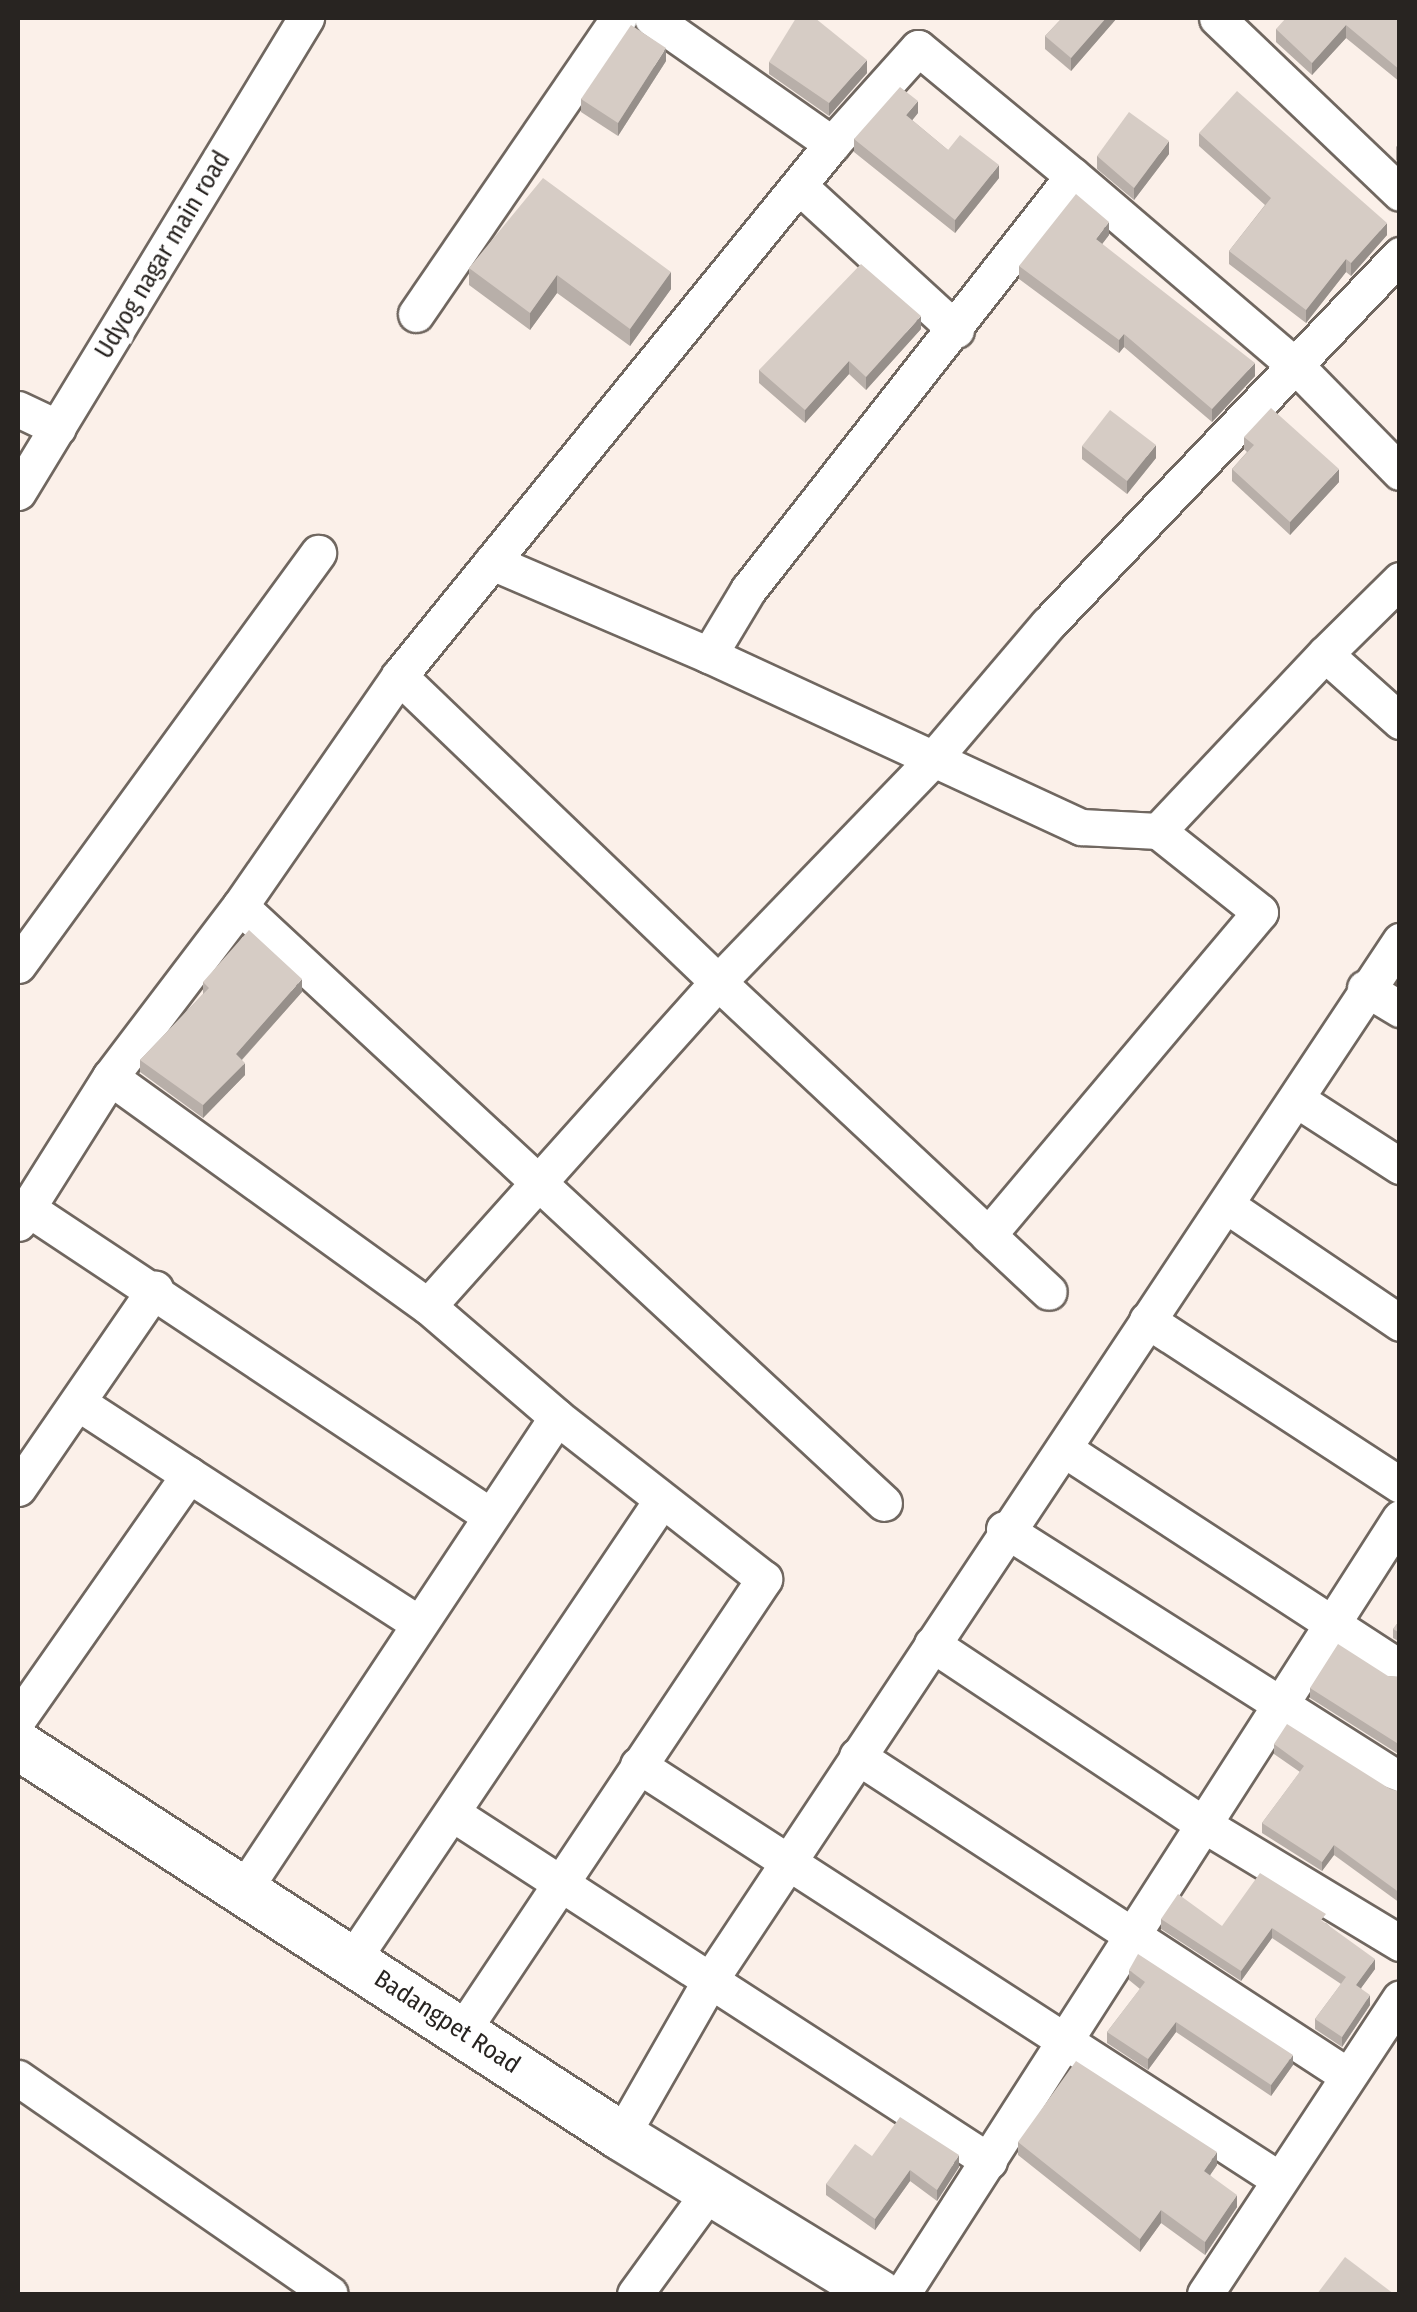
<!DOCTYPE html>
<style>
body{margin:0}
#map{position:relative;width:1417px;height:2312px;overflow:hidden;background:#fbf0e9;font-family:"Fira Sans Condensed",sans-serif}
div>[style]{position:absolute}
[style*='--x']{left:calc(var(--x)*1px);top:calc(var(--y)*1px);width:calc(var(--w)*1px);rotate:calc(var(--a)*1deg)}
.roads{filter:drop-shadow(2px 0 #706760) drop-shadow(-2px 0 #706760) drop-shadow(0 2px #706760) drop-shadow(0 -2px #706760)}
.street>*{height:35px;margin:-17.5px;padding:0 17.5px;transform-origin:17.5px;border-radius:17.5px;background:#fff}
.secondary>*{height:48px;margin:-24px;padding:0 24px;transform-origin:24px;border-radius:24px;background:#fff}
.wall>*{inset:0;background:#b8afa9}
.shaded-wall>*{inset:0;background:#968f8a}
.building>*{inset:0;background:#d6ccc5}
span{translate:-50% -50%;white-space:nowrap;text-align:center;line-height:1.15;-webkit-text-stroke:9px #fff;paint-order:stroke}
.street-label{font-size:25px;color:#282421}
.frame{position:absolute;inset:0;border:20px solid #282421;pointer-events:none}
</style>
<div id="map">
<div class="roads">
<div class="street">
<i style="--x:652;--y:18;--w:220;--a:35"></i>
<i style="--x:1217;--y:18;--w:253;--a:43.7"></i>
<i style="--x:1073;--y:176;--w:294;--a:40.5"></i>
<i style="--x:1297;--y:367;--w:147;--a:45.6"></i>
<i style="--x:799;--y:186;--w:213;--a:42.5"></i>
<i style="--x:416;--y:314;--w:359;--a:-55.6"></i>
<i style="--x:18;--y:409;--w:44;--a:25.4"></i>
<i style="--x:18;--y:492;--w:555;--a:-58.72"></i>
<i style="--x:492;--y:562;--w:236;--a:23.2"></i>
<i style="--x:1400;--y:580;--w:105;--a:135.4"></i>
<i style="--x:1325;--y:654;--w:101;--a:41.8"></i>
<i style="--x:1158;--y:831;--w:243;--a:-46.7"></i>
<i style="--x:240;--y:906;--w:878;--a:42.83"></i>
<i style="--x:18;--y:965;--w:510;--a:-53.94"></i>
<i style="--x:1365;--y:988;--w:41;--a:31"></i>
<i style="--x:110;--y:1077;--w:392;--a:35.8"></i>
<i style="--x:1296;--y:1099;--w:124;--a:32.8"></i>
<i style="--x:1226;--y:1205;--w:210;--a:34.1"></i>
<i style="--x:27;--y:1208;--w:555;--a:33.6"></i>
<i style="--x:18;--y:1223;--w:173;--a:-57.8"></i>
<i style="--x:110;--y:1077;--w:215;--a:-52.8"></i>
<i style="--x:240;--y:906;--w:280;--a:-55.3"></i>
<i style="--x:988;--y:1235;--w:422;--a:-49.9"></i>
<i style="--x:1260;--y:912;--w:130;--a:-141.5"></i>
<i style="--x:1158;--y:831;--w:77;--a:-177"></i>
<i style="--x:1081;--y:827;--w:410;--a:-155.2"></i>
<i style="--x:709;--y:655;--w:76;--a:-59"></i>
<i style="--x:748;--y:590;--w:526;--a:-51.87"></i>
<i style="--x:1073;--y:176;--w:201;--a:-140.4"></i>
<i style="--x:918;--y:48;--w:129;--a:131.9"></i>
<i style="--x:832;--y:144;--w:686;--a:129.14"></i>
<i style="--x:399;--y:676;--w:442;--a:43.8"></i>
<i style="--x:718;--y:982;--w:370;--a:43.1"></i>
<i style="--x:988;--y:1235;--w:83;--a:43.1"></i>
<i style="--x:1147;--y:1320;--w:302;--a:33.1"></i>
<i style="--x:1064;--y:1449;--w:401;--a:33.1"></i>
<i style="--x:189;--y:1475;--w:273;--a:32.9"></i>
<i style="--x:18;--y:1488;--w:242;--a:-55.5"></i>
<i style="--x:1004;--y:1529;--w:469;--a:32.4"></i>
<i style="--x:932;--y:1644;--w:329;--a:33.6"></i>
<i style="--x:1206;--y:1826;--w:227;--a:31.1"></i>
<i style="--x:18;--y:1719;--w:298;--a:-55"></i>
<i style="--x:189;--y:1475;--w:130;--a:-146.9"></i>
<i style="--x:857;--y:1756;--w:586;--a:33.09"></i>
<i style="--x:638;--y:1765;--w:764;--a:32.88"></i>
<i style="--x:452;--y:1813;--w:640;--a:32.95"></i>
<i style="--x:244;--y:1889;--w:566;--a:-56.45"></i>
<i style="--x:557;--y:1417;--w:170;--a:-139.3"></i>
<i style="--x:428;--y:1306;--w:435;--a:-48.2"></i>
<i style="--x:718;--y:982;--w:310;--a:-46"></i>
<i style="--x:933;--y:759;--w:177;--a:-49.6"></i>
<i style="--x:1048;--y:624;--w:510;--a:-46.35"></i>
<i style="--x:352;--y:1960;--w:553;--a:-56.05"></i>
<i style="--x:462;--y:2031;--w:544;--a:-56.25"></i>
<i style="--x:764;--y:1579;--w:263;--a:-142"></i>
<i style="--x:18;--y:2078;--w:379;--a:34.7"></i>
<i style="--x:621;--y:2136;--w:183;--a:-60.2"></i>
<i style="--x:712;--y:1977;--w:1244;--a:-56.41"></i>
<i style="--x:635;--y:2294;--w:126;--a:-54"></i>
<i style="--x:902;--y:2294;--w:922;--a:-57.31"></i>
<i style="--x:1205;--y:2294;--w:354;--a:-56.6"></i>
</div>
<div class="secondary">
<i style="--x:18;--y:1745;--w:719;--a:32.96"></i>
<i style="--x:621;--y:2136;--w:303;--a:31.5"></i>
</div>
</div>
<div class="wall">
<i style="clip-path:polygon(1062px 18px,1117px 18px,1071px 71px,1045px 49px,1045px 36px)"></i>
<i style="clip-path:polygon(1400px 18px,1400px 82px,1346px 38px,1312px 75px,1276px 42px,1276px 29px)"></i>
<i style="clip-path:polygon(666px 61px,618px 136px,581px 112px,581px 99px)"></i>
<i style="clip-path:polygon(769px 62px,867px 73px,829px 116px,769px 74px)"></i>
<i style="clip-path:polygon(918px 113px,912px 120px,948px 150px,999px 178px,955px 233px,854px 152px,854px 139px)"></i>
<i style="clip-path:polygon(1199px 133px,1387px 235px,1351px 276px,1346px 272px,1306px 323px,1229px 264px,1229px 251px,1265px 205px,1199px 146px)"></i>
<i style="clip-path:polygon(1400px 142px,1400px 163px,1396px 160px,1396px 147px)"></i>
<i style="clip-path:polygon(1169px 154px,1134px 200px,1097px 169px,1097px 156px)"></i>
<i style="clip-path:polygon(1109px 235px,1102px 244px,1255px 376px,1212px 422px,1124px 347px,1119px 353px,1019px 279px,1019px 266px)"></i>
<i style="clip-path:polygon(469px 268px,671px 272px,671px 289px,630px 346px,557px 293px,530px 330px,469px 285px)"></i>
<i style="clip-path:polygon(921px 329px,866px 390px,849px 374px,805px 423px,759px 383px,759px 370px)"></i>
<i style="clip-path:polygon(1244px 437px,1339px 482px,1290px 535px,1232px 481px,1232px 469px,1247px 452px,1244px 449px)"></i>
<i style="clip-path:polygon(1082px 446px,1156px 458px,1127px 494px,1082px 459px)"></i>
<i style="clip-path:polygon(203px 982px,302px 992px,242px 1060px,245px 1075px,203px 1118px,140px 1072px,140px 1060px,203px 994px)"></i>
<i style="clip-path:polygon(1400px 1620px,1400px 1642px,1393px 1638px,1393px 1629px)"></i>
<i style="clip-path:polygon(1388px 1676px,1400px 1677px,1400px 1755px,1310px 1698px,1310px 1688px)"></i>
<i style="clip-path:polygon(1274px 1744px,1400px 1792px,1400px 1903px,1334px 1855px,1322px 1871px,1262px 1833px,1262px 1823px,1300px 1772px,1274px 1754px)"></i>
<i style="clip-path:polygon(1161px 1919px,1222px 1926px,1326px 1923px,1375px 1969px,1361px 1988px,1370px 2005px,1342px 2047px,1315px 2029px,1315px 2019px,1341px 1984px,1272px 1938px,1241px 1981px,1161px 1929px)"></i>
<i style="clip-path:polygon(1129px 1970px,1293px 2065px,1271px 2096px,1176px 2032px,1148px 2070px,1107px 2043px,1107px 2032px,1140px 1989px,1129px 1980px)"></i>
<i style="clip-path:polygon(1018px 2142px,1217px 2165px,1210px 2175px,1237px 2207px,1205px 2255px,1161px 2223px,1140px 2252px,1018px 2155px)"></i>
<i style="clip-path:polygon(872px 2156px,959px 2167px,937px 2201px,910px 2181px,875px 2230px,826px 2195px,826px 2184px)"></i>
</div>
<div class="shaded-wall">
<i style="clip-path:polygon(1106px 18px,1117px 18px,1071px 71px,1071px 58px)"></i>
<i style="clip-path:polygon(1346px 25px,1346px 38px,1312px 75px,1312px 63px)"></i>
<i style="clip-path:polygon(666px 48px,666px 61px,618px 136px,618px 123px)"></i>
<i style="clip-path:polygon(867px 60px,867px 73px,829px 116px,829px 103px)"></i>
<i style="clip-path:polygon(918px 101px,918px 113px,906px 128px,906px 115px)"></i>
<i style="clip-path:polygon(1169px 141px,1169px 154px,1134px 200px,1134px 188px)"></i>
<i style="clip-path:polygon(999px 165px,999px 178px,955px 233px,955px 220px)"></i>
<i style="clip-path:polygon(1109px 222px,1109px 235px,1096px 252px,1096px 239px)"></i>
<i style="clip-path:polygon(1387px 223px,1387px 235px,1351px 276px,1351px 263px)"></i>
<i style="clip-path:polygon(1346px 259px,1346px 272px,1306px 323px,1306px 310px)"></i>
<i style="clip-path:polygon(671px 272px,671px 289px,630px 346px,630px 329px)"></i>
<i style="clip-path:polygon(557px 275px,557px 293px,530px 330px,530px 313px)"></i>
<i style="clip-path:polygon(921px 316px,921px 329px,866px 390px,866px 377px)"></i>
<i style="clip-path:polygon(1124px 334px,1124px 347px,1119px 353px,1119px 340px)"></i>
<i style="clip-path:polygon(849px 361px,849px 374px,805px 423px,805px 410px)"></i>
<i style="clip-path:polygon(1255px 363px,1255px 376px,1212px 422px,1212px 409px)"></i>
<i style="clip-path:polygon(1156px 445px,1156px 458px,1127px 494px,1127px 481px)"></i>
<i style="clip-path:polygon(1339px 469px,1339px 482px,1290px 535px,1290px 522px)"></i>
<i style="clip-path:polygon(302px 979px,302px 992px,236px 1066px,236px 1054px)"></i>
<i style="clip-path:polygon(245px 1063px,245px 1075px,203px 1118px,203px 1105px)"></i>
<i style="clip-path:polygon(1334px 1845px,1334px 1855px,1322px 1871px,1322px 1862px)"></i>
<i style="clip-path:polygon(1272px 1928px,1272px 1938px,1241px 1981px,1241px 1971px)"></i>
<i style="clip-path:polygon(1375px 1959px,1375px 1969px,1356px 1995px,1356px 1985px)"></i>
<i style="clip-path:polygon(1370px 1995px,1370px 2005px,1342px 2047px,1342px 2037px)"></i>
<i style="clip-path:polygon(1176px 2022px,1176px 2032px,1148px 2070px,1148px 2059px)"></i>
<i style="clip-path:polygon(1293px 2055px,1293px 2065px,1271px 2096px,1271px 2085px)"></i>
<i style="clip-path:polygon(1217px 2152px,1217px 2165px,1204px 2184px,1204px 2171px)"></i>
<i style="clip-path:polygon(959px 2155px,959px 2167px,937px 2201px,937px 2190px)"></i>
<i style="clip-path:polygon(910px 2170px,910px 2181px,875px 2230px,875px 2219px)"></i>
<i style="clip-path:polygon(1237px 2195px,1237px 2207px,1205px 2255px,1205px 2242px)"></i>
<i style="clip-path:polygon(1161px 2210px,1161px 2223px,1140px 2252px,1140px 2239px)"></i>
</div>
<div class="building">
<i style="clip-path:polygon(796px 18px,815px 18px,867px 60px,829px 103px,769px 62px)"></i>
<i style="clip-path:polygon(1062px 18px,1106px 18px,1071px 58px,1045px 36px)"></i>
<i style="clip-path:polygon(1286px 18px,1400px 18px,1400px 70px,1346px 25px,1312px 63px,1276px 29px)"></i>
<i style="clip-path:polygon(631px 25px,666px 48px,618px 123px,581px 99px)"></i>
<i style="clip-path:polygon(900px 87px,918px 101px,906px 115px,948px 150px,960px 135px,999px 165px,955px 220px,854px 139px)"></i>
<i style="clip-path:polygon(1237px 91px,1387px 223px,1351px 263px,1346px 259px,1306px 310px,1229px 251px,1271px 198px,1199px 133px)"></i>
<i style="clip-path:polygon(1129px 112px,1169px 141px,1134px 188px,1097px 156px)"></i>
<i style="clip-path:polygon(543px 178px,671px 272px,630px 329px,557px 275px,530px 313px,469px 268px)"></i>
<i style="clip-path:polygon(1076px 194px,1109px 222px,1096px 239px,1255px 363px,1212px 409px,1124px 334px,1119px 340px,1019px 266px)"></i>
<i style="clip-path:polygon(861px 264px,921px 316px,866px 377px,849px 361px,805px 410px,759px 370px)"></i>
<i style="clip-path:polygon(1271px 408px,1339px 469px,1290px 522px,1232px 469px,1254px 445px,1244px 437px)"></i>
<i style="clip-path:polygon(1110px 410px,1156px 445px,1127px 481px,1082px 446px)"></i>
<i style="clip-path:polygon(249px 930px,302px 979px,236px 1054px,245px 1063px,203px 1105px,140px 1060px,209px 988px,203px 982px)"></i>
<i style="clip-path:polygon(1400px 1620px,1400px 1633px,1393px 1629px)"></i>
<i style="clip-path:polygon(1338px 1644px,1388px 1676px,1400px 1677px,1400px 1689px,1397px 1693px,1400px 1696px,1400px 1745px,1310px 1688px)"></i>
<i style="clip-path:polygon(1287px 1724px,1390px 1789px,1400px 1792px,1400px 1893px,1334px 1845px,1322px 1862px,1262px 1823px,1304px 1766px,1274px 1744px)"></i>
<i style="clip-path:polygon(1260px 1873px,1326px 1914px,1321px 1920px,1375px 1959px,1356px 1985px,1370px 1995px,1342px 2037px,1315px 2019px,1346px 1977px,1272px 1928px,1241px 1971px,1161px 1919px,1178px 1894px,1222px 1926px)"></i>
<i style="clip-path:polygon(1138px 1954px,1293px 2055px,1271px 2085px,1176px 2022px,1148px 2059px,1107px 2032px,1145px 1982px,1129px 1970px)"></i>
<i style="clip-path:polygon(1076px 2061px,1217px 2152px,1204px 2171px,1237px 2195px,1205px 2242px,1161px 2210px,1140px 2239px,1018px 2142px)"></i>
<i style="clip-path:polygon(900px 2117px,959px 2155px,937px 2190px,910px 2170px,875px 2219px,826px 2184px,855px 2144px,872px 2156px)"></i>
<i style="clip-path:polygon(1345px 2257px,1394px 2294px,1317px 2294px)"></i>
</div>
<div class="street-label">
<span style="left:163px;top:255px;rotate:-59deg">Udyog nagar main road</span>
<span style="left:447px;top:2022px;rotate:33deg">Badangpet Road</span>
</div>
<div class="frame"></div>
</div>
